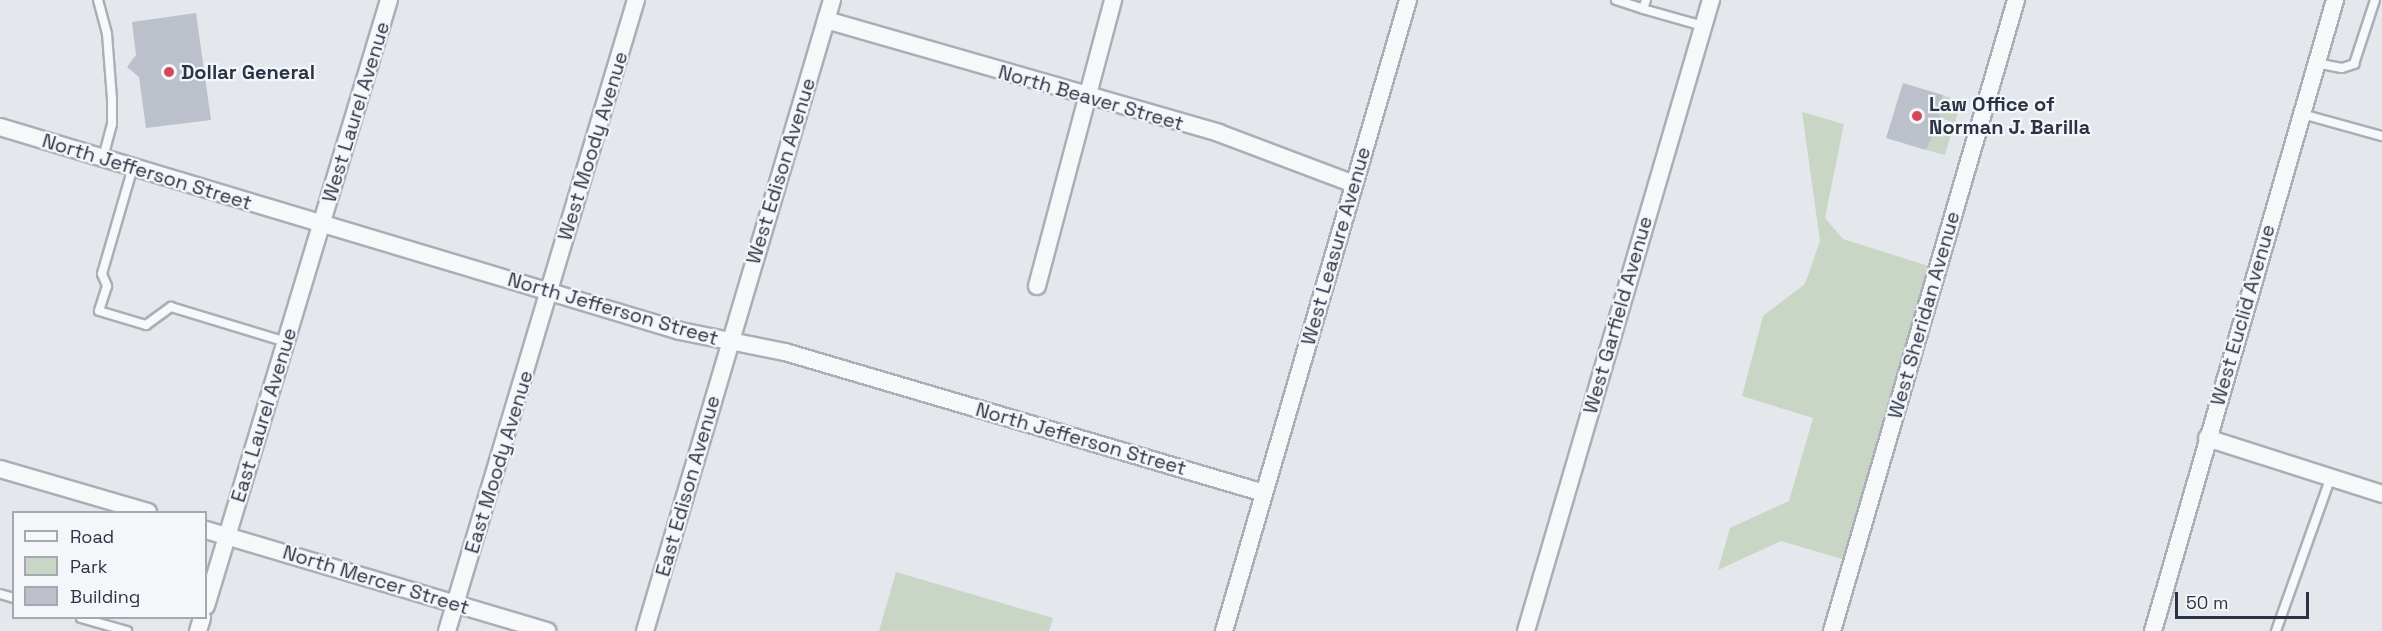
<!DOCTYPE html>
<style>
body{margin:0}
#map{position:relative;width:2382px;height:631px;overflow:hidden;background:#e4e7ec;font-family:"Space Grotesk",sans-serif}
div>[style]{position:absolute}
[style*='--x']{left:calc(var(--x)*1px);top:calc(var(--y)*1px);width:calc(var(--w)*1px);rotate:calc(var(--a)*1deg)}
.green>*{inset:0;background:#c9d6c5}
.building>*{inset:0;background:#bbc0ca}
.roads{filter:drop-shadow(2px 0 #a9aeb7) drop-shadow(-2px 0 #a9aeb7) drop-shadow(0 2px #a9aeb7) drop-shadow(0 -2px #a9aeb7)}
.lane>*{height:8px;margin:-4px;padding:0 4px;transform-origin:4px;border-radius:4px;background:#f7f8fa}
.street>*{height:16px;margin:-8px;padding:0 8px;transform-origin:8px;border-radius:8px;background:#f7f8fa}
.dots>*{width:16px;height:16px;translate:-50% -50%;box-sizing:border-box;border:3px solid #f4f6f9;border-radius:50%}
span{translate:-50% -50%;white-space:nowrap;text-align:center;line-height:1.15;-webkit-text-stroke:4.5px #f4f6f9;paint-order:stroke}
.poi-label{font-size:20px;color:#2b3445;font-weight:700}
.left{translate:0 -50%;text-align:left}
.street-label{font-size:20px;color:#2b3445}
.legend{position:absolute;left:12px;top:511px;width:195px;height:108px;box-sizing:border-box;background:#f4f6f9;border:2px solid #a4a8b1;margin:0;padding:8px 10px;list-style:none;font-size:18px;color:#2b3445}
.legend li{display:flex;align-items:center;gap:12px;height:30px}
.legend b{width:30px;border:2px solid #a4a8b1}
.scale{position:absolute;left:2175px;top:592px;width:134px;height:27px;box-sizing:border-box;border:3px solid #2b3445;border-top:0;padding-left:8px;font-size:18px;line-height:21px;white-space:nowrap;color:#2b3445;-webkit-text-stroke:4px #f4f6f9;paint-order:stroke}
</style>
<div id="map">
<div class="green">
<i style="clip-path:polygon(1943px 95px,1961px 102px,1955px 123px,1941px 118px,1938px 112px)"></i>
<i style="clip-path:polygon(1802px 112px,1844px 124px,1825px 218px,1843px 239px,1938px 269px,1852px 562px,1781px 541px,1718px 570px,1730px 528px,1789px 501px,1813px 418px,1742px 396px,1763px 316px,1805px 284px,1820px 241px)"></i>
<i style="clip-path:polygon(1939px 123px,1953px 127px,1945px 155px,1926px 150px)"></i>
<i style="clip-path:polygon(896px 572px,1053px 618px,1049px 631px,879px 631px)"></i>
</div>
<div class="building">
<i style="clip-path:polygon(196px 13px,211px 120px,146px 128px,139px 77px,127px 67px,136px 55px,132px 22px)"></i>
<i style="clip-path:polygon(1903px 83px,1943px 95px,1938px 112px,1941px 118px,1926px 150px,1886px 138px)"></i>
</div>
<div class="roads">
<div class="lane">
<i style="--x:98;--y:0;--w:35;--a:75"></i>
<i style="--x:107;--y:34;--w:65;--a:85.6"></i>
<i style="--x:112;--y:99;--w:25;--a:90"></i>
<i style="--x:112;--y:124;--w:35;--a:105"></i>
<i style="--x:1616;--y:0;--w:28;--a:18"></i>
<i style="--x:1646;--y:0;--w:9;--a:108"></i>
<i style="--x:1643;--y:9;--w:62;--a:15.8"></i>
<i style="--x:2316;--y:63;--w:26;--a:11"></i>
<i style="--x:2342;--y:68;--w:13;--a:-18"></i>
<i style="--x:2354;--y:64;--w:67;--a:-71.8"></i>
<i style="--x:2302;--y:114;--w:83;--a:15.4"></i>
<i style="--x:133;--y:167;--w:111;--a:106.2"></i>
<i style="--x:102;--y:274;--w:13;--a:67"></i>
<i style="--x:107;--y:286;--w:26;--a:108"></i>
<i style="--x:99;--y:311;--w:49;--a:16.6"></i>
<i style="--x:146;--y:325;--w:31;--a:-36"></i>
<i style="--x:171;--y:307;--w:120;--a:16.9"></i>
<i style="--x:0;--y:594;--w:15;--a:16"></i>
<i style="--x:81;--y:618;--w:48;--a:15.8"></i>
<i style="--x:2276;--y:631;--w:161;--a:-70.4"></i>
</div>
<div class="street">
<i style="--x:826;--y:20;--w:409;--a:16"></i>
<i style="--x:1219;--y:133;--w:144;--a:20.7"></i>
<i style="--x:0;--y:127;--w:710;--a:16.7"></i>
<i style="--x:680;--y:331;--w:107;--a:11.3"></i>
<i style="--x:785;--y:352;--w:499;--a:16.4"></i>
<i style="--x:1037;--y:286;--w:296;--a:-75.1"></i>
<i style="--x:2207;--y:438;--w:184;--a:17.7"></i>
<i style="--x:0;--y:469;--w:154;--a:16.2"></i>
<i style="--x:206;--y:530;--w:356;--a:16.5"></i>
<i style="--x:206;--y:606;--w:633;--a:-73.2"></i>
<i style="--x:198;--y:631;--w:14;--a:-73"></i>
<i style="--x:447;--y:631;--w:659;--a:-73.33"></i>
<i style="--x:645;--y:631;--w:658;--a:-73.49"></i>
<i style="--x:1224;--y:631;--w:657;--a:-73.74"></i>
<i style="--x:1526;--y:631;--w:658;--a:-73.66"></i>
<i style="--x:1832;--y:631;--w:657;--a:-73.74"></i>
<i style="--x:2153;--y:631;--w:657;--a:-73.91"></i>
</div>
</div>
<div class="dots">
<i style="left:169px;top:72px;background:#d1495b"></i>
<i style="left:1917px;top:116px;background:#d1495b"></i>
</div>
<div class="poi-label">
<span class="left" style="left:181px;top:72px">Dollar General</span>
<span class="left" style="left:1929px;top:116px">Law Office of<br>Norman J. Barilla</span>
</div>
<div class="street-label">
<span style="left:1091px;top:98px;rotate:16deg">North Beaver Street</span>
<span style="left:356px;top:112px;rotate:-73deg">West Laurel Avenue</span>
<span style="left:593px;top:146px;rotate:-73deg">West Moody Avenue</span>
<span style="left:781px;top:171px;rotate:-73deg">West Edison Avenue</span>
<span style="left:147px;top:172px;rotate:17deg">North Jefferson Street</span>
<span style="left:1336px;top:246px;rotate:-74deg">West Leasure Avenue</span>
<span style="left:613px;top:309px;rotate:16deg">North Jefferson Street</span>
<span style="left:1618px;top:315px;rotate:-74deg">West Garfield Avenue</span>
<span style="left:1924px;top:315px;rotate:-74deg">West Sheridan Avenue</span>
<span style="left:2243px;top:315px;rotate:-74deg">West Euclid Avenue</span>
<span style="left:264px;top:415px;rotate:-73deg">East Laurel Avenue</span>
<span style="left:1081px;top:439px;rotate:16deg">North Jefferson Street</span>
<span style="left:499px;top:462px;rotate:-73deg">East Moody Avenue</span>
<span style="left:688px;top:486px;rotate:-74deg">East Edison Avenue</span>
<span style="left:376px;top:580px;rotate:17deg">North Mercer Street</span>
</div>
<ul class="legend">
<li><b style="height:8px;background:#f7f8fa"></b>Road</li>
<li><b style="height:16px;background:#c9d6c5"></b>Park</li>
<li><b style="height:16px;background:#bbc0ca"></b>Building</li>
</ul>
<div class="scale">50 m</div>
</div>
